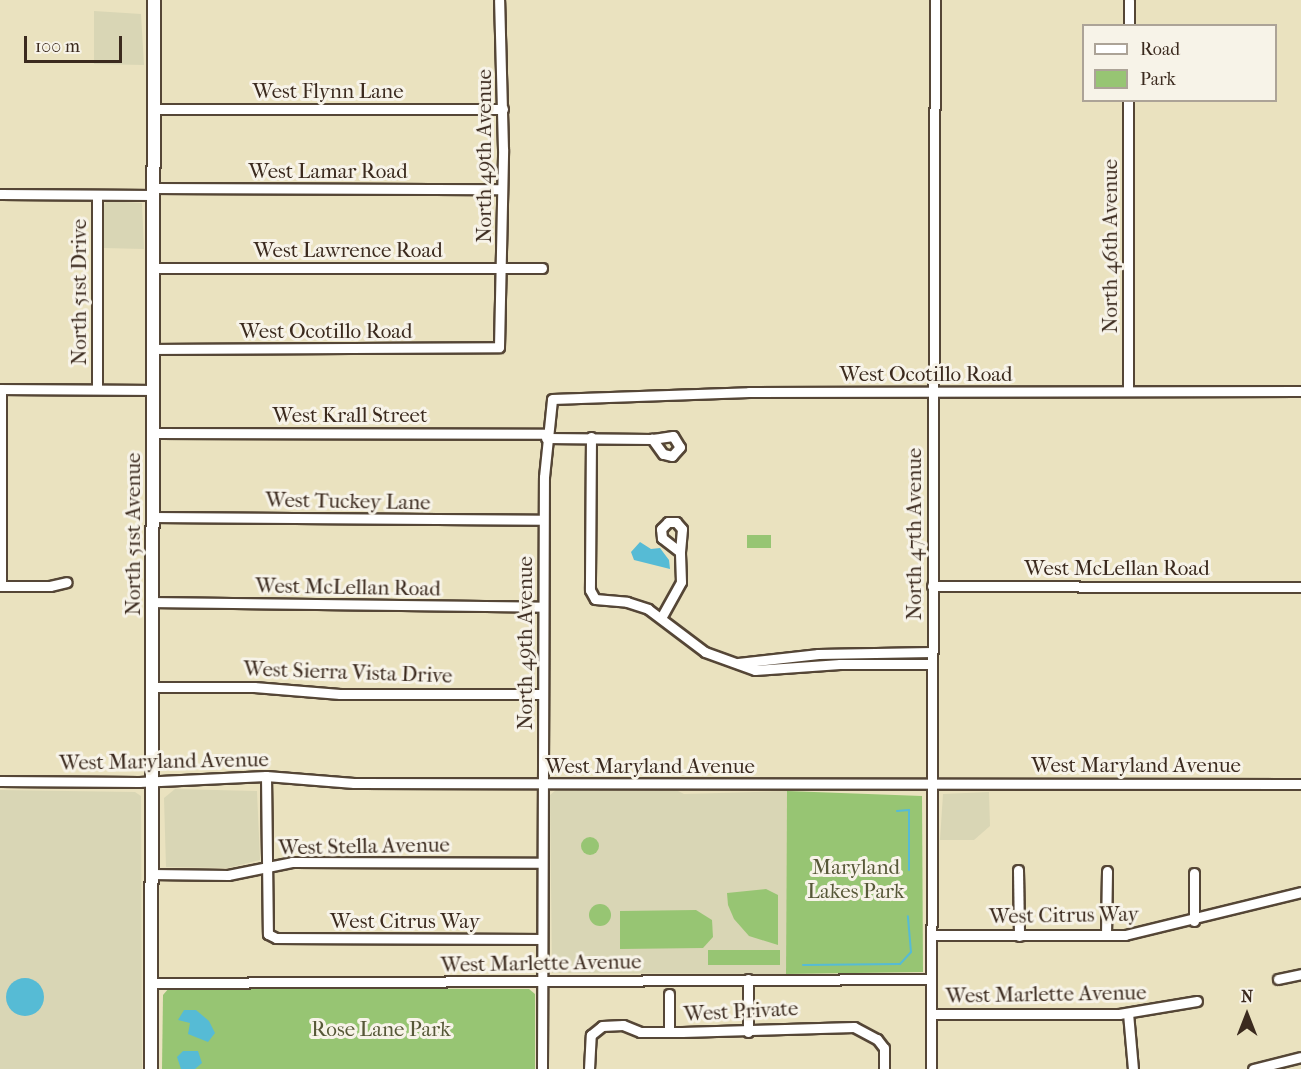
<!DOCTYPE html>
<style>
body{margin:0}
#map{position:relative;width:1301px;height:1069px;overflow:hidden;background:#eae2bf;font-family:"IM FELL French Canon",serif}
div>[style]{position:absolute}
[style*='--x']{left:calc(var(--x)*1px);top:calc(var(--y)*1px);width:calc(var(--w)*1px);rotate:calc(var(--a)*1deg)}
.built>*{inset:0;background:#d9d6b5}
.green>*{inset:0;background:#97c573}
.round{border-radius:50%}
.water>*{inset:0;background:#56bbd5}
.stream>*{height:2px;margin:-1px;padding:0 1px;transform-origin:1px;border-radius:1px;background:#56bbd5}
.roads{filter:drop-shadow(2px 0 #554636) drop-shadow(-2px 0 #554636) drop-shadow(0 2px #554636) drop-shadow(0 -2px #554636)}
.minor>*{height:9px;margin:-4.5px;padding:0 4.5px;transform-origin:4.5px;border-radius:4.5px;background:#fff}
.major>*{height:12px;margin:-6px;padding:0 6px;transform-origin:6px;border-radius:6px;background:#fff}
span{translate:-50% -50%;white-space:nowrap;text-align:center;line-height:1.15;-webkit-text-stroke:6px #f7f3e8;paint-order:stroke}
.street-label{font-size:21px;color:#3b2a1e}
.park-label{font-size:21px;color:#575838}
.legend{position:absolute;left:1082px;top:24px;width:195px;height:78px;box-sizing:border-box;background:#f7f3e8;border:2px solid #aca397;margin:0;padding:8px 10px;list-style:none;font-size:18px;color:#3b2a1e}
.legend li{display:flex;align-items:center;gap:12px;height:30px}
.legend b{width:30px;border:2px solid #aca397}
.north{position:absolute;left:1217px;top:985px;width:60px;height:60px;-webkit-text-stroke:4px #f7f3e8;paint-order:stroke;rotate:0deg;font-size:16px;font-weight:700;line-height:24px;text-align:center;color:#3b2a1e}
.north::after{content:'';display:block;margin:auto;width:21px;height:27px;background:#3b2a1e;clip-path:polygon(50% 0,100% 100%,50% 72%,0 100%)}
.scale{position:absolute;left:24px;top:36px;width:98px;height:27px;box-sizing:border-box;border:3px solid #3b2a1e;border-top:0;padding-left:8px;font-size:18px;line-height:21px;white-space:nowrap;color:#3b2a1e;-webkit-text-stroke:4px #f7f3e8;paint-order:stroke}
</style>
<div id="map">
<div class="built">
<i style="clip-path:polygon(94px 11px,141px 14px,144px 65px,94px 64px)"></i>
<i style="clip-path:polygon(107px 201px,142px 203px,144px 249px,103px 248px,103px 206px)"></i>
<i style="clip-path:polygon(175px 789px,257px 791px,260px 860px,228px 868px,166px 867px,164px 798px)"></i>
<i style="clip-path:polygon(0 790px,135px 792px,141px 796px,142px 1069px,0 1069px)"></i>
<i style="clip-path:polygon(556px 790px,678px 791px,684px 794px,787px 791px,786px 974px,552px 973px,550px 795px)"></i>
<i style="clip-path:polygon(989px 792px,990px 826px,974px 840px,940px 840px,943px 794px)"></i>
</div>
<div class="green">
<i style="clip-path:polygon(747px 535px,771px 535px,771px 548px,747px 548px)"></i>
<i style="clip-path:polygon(787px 791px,922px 796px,923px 972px,786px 974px)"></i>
<i class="round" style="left:581px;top:837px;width:18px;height:18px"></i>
<i style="clip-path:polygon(766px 889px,778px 895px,778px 945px,749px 936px,734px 919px,728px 905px,727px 893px)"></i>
<i class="round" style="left:589px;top:904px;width:22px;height:22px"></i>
<i style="clip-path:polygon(696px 910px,712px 920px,713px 937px,703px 948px,620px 949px,620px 911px)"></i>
<i style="clip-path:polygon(708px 950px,780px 950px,780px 965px,708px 965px)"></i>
<i style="clip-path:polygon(169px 988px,529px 989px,535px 994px,535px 1069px,162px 1069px,163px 995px)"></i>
</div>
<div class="water">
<i style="clip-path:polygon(640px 542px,651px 549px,660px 548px,669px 560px,670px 569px,634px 560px,631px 552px)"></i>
<i class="round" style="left:6px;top:978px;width:38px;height:38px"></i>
<i style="clip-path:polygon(184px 1010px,196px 1010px,209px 1021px,215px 1033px,208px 1042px,188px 1034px,190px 1023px,178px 1020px)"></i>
<i style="clip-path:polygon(183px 1051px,198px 1051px,202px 1063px,195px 1069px,181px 1069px,177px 1057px)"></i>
</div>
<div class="stream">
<i style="--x:897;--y:811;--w:12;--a:-5"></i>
<i style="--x:909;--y:810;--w:60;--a:90"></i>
<i style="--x:803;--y:965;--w:97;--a:-0.6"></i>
<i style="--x:900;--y:964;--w:16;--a:-47"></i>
<i style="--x:911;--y:952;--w:36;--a:-95"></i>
</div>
<div class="roads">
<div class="minor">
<i style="--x:1129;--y:0;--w:26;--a:90"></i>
<i style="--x:154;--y:109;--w:349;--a:0"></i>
<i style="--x:153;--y:188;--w:349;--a:0.2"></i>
<i style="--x:0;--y:194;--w:153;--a:0.4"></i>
<i style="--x:153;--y:268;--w:389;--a:0"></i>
<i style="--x:153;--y:349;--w:346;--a:-0.3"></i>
<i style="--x:499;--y:347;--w:198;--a:-88.8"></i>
<i style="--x:503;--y:149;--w:149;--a:-91.5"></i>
<i style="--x:0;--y:389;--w:153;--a:0.4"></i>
<i style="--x:1;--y:389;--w:197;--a:90"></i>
<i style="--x:97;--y:389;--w:194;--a:-90"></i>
<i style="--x:1128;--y:391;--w:291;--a:-90"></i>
<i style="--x:153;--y:433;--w:394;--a:0.1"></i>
<i style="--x:673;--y:436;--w:13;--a:58"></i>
<i style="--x:680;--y:447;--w:12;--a:132"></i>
<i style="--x:672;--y:456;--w:9;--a:-167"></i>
<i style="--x:663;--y:454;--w:19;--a:-126"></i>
<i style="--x:652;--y:439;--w:21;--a:-8"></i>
<i style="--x:591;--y:437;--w:153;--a:90.4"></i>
<i style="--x:590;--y:590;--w:10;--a:61"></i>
<i style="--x:595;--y:599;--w:32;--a:5"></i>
<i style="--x:627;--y:602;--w:22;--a:18"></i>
<i style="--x:648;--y:609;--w:71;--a:37"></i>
<i style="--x:705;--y:652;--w:53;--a:19.8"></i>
<i style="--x:755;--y:670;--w:85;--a:-4"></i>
<i style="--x:840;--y:664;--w:91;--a:0"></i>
<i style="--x:546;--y:438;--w:106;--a:0.5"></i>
<i style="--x:152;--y:517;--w:391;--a:0.4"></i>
<i style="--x:668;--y:522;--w:8;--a:0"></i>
<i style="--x:676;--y:522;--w:9;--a:49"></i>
<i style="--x:682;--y:529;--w:23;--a:95"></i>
<i style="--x:680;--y:552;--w:23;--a:-142"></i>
<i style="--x:662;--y:538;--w:9;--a:-96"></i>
<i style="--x:661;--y:529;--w:10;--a:-45"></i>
<i style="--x:0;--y:586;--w:50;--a:0"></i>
<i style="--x:50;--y:586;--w:17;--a:-13"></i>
<i style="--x:932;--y:586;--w:369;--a:0.2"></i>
<i style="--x:153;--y:602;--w:390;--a:0.7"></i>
<i style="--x:661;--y:618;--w:41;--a:-60.9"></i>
<i style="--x:681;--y:582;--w:30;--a:-92"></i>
<i style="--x:738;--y:663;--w:81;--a:-6.4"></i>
<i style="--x:818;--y:654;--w:114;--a:-1"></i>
<i style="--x:152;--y:687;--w:102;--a:0"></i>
<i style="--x:254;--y:687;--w:86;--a:4.7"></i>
<i style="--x:340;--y:694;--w:203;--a:0"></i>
<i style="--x:266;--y:776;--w:158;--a:89.3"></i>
<i style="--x:268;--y:934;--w:9;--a:27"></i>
<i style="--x:276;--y:938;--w:266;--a:0.2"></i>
<i style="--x:0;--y:781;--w:139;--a:0.4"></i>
<i style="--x:139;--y:782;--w:127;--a:-2.7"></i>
<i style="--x:266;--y:776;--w:88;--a:4.5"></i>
<i style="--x:354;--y:783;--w:947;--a:0.06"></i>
<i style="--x:1018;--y:870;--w:66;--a:89.1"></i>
<i style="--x:151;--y:874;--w:77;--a:0.7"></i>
<i style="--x:228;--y:875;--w:65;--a:-11.5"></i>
<i style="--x:292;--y:862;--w:250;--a:0.2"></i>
<i style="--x:1194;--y:921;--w:48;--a:-90"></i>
<i style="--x:932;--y:935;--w:193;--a:0"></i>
<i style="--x:1125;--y:935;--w:181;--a:-13.7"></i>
<i style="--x:1106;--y:935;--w:64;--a:-89.1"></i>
<i style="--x:1278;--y:979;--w:24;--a:-12"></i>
<i style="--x:151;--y:983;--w:780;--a:-0.29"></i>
<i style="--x:669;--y:994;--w:38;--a:90"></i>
<i style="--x:1128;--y:1013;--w:56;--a:84.9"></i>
<i style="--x:931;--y:1014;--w:188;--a:0"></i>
<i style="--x:1119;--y:1014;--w:79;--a:-9.5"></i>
<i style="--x:748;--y:1032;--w:53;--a:-90"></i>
<i style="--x:542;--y:1069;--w:592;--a:-89.81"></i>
<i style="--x:544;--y:477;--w:78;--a:-84.1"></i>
<i style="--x:552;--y:399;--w:197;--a:-2"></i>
<i style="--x:749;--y:392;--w:552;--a:-0.1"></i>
<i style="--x:589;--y:1069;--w:34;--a:-87"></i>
<i style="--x:591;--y:1035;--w:14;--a:-39"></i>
<i style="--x:602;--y:1026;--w:21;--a:-3"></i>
<i style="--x:623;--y:1025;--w:18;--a:22"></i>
<i style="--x:640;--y:1032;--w:42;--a:0"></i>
<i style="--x:682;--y:1032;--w:172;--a:-1.7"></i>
<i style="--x:854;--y:1027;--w:26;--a:28"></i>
<i style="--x:877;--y:1039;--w:11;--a:52"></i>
<i style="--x:884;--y:1048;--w:21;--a:90"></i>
<i style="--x:931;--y:1069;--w:1069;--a:-89.79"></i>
<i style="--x:1253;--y:1069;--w:49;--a:-14"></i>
</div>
<div class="major">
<i style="--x:151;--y:1069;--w:1069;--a:-89.84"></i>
</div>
</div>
<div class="street-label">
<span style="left:328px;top:91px">West Flynn Lane</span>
<span style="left:484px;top:156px;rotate:-90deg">North 49th Avenue</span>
<span style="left:328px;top:171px">West Lamar Road</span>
<span style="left:1110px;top:246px;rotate:-90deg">North 46th Avenue</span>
<span style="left:348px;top:250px">West Lawrence Road</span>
<span style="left:79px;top:292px;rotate:-90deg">North 51st Drive</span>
<span style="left:326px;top:331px">West Ocotillo Road</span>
<span style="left:926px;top:374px">West Ocotillo Road</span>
<span style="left:350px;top:415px">West Krall Street</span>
<span style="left:348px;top:501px;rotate:1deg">West Tuckey Lane</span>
<span style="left:133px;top:534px;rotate:-90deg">North 51st Avenue</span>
<span style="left:914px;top:534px;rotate:-90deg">North 47th Avenue</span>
<span style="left:1117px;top:568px">West McLellan Road</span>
<span style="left:348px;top:587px;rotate:1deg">West McLellan Road</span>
<span style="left:525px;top:643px;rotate:-90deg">North 49th Avenue</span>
<span style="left:348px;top:672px;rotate:2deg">West Sierra Vista Drive</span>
<span style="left:164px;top:761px;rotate:-1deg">West Maryland Avenue</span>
<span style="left:1136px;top:765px">West Maryland Avenue</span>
<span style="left:650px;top:766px">West Maryland Avenue</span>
<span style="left:364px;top:846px;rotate:-1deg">West Stella Avenue</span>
<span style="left:1064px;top:915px;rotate:-1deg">West Citrus Way</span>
<span style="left:405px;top:921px">West Citrus Way</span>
<span style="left:541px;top:963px;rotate:-1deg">West Marlette Avenue</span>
<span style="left:1046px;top:994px;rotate:-1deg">West Marlette Avenue</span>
<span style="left:741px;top:1011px;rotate:-3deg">West Private</span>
</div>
<div class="park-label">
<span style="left:856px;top:879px">Maryland<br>Lakes Park</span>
<span style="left:381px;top:1029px">Rose Lane Park</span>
</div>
<ul class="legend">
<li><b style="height:8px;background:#fff"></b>Road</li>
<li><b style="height:16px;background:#97c573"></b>Park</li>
</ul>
<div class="north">N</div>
<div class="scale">100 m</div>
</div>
